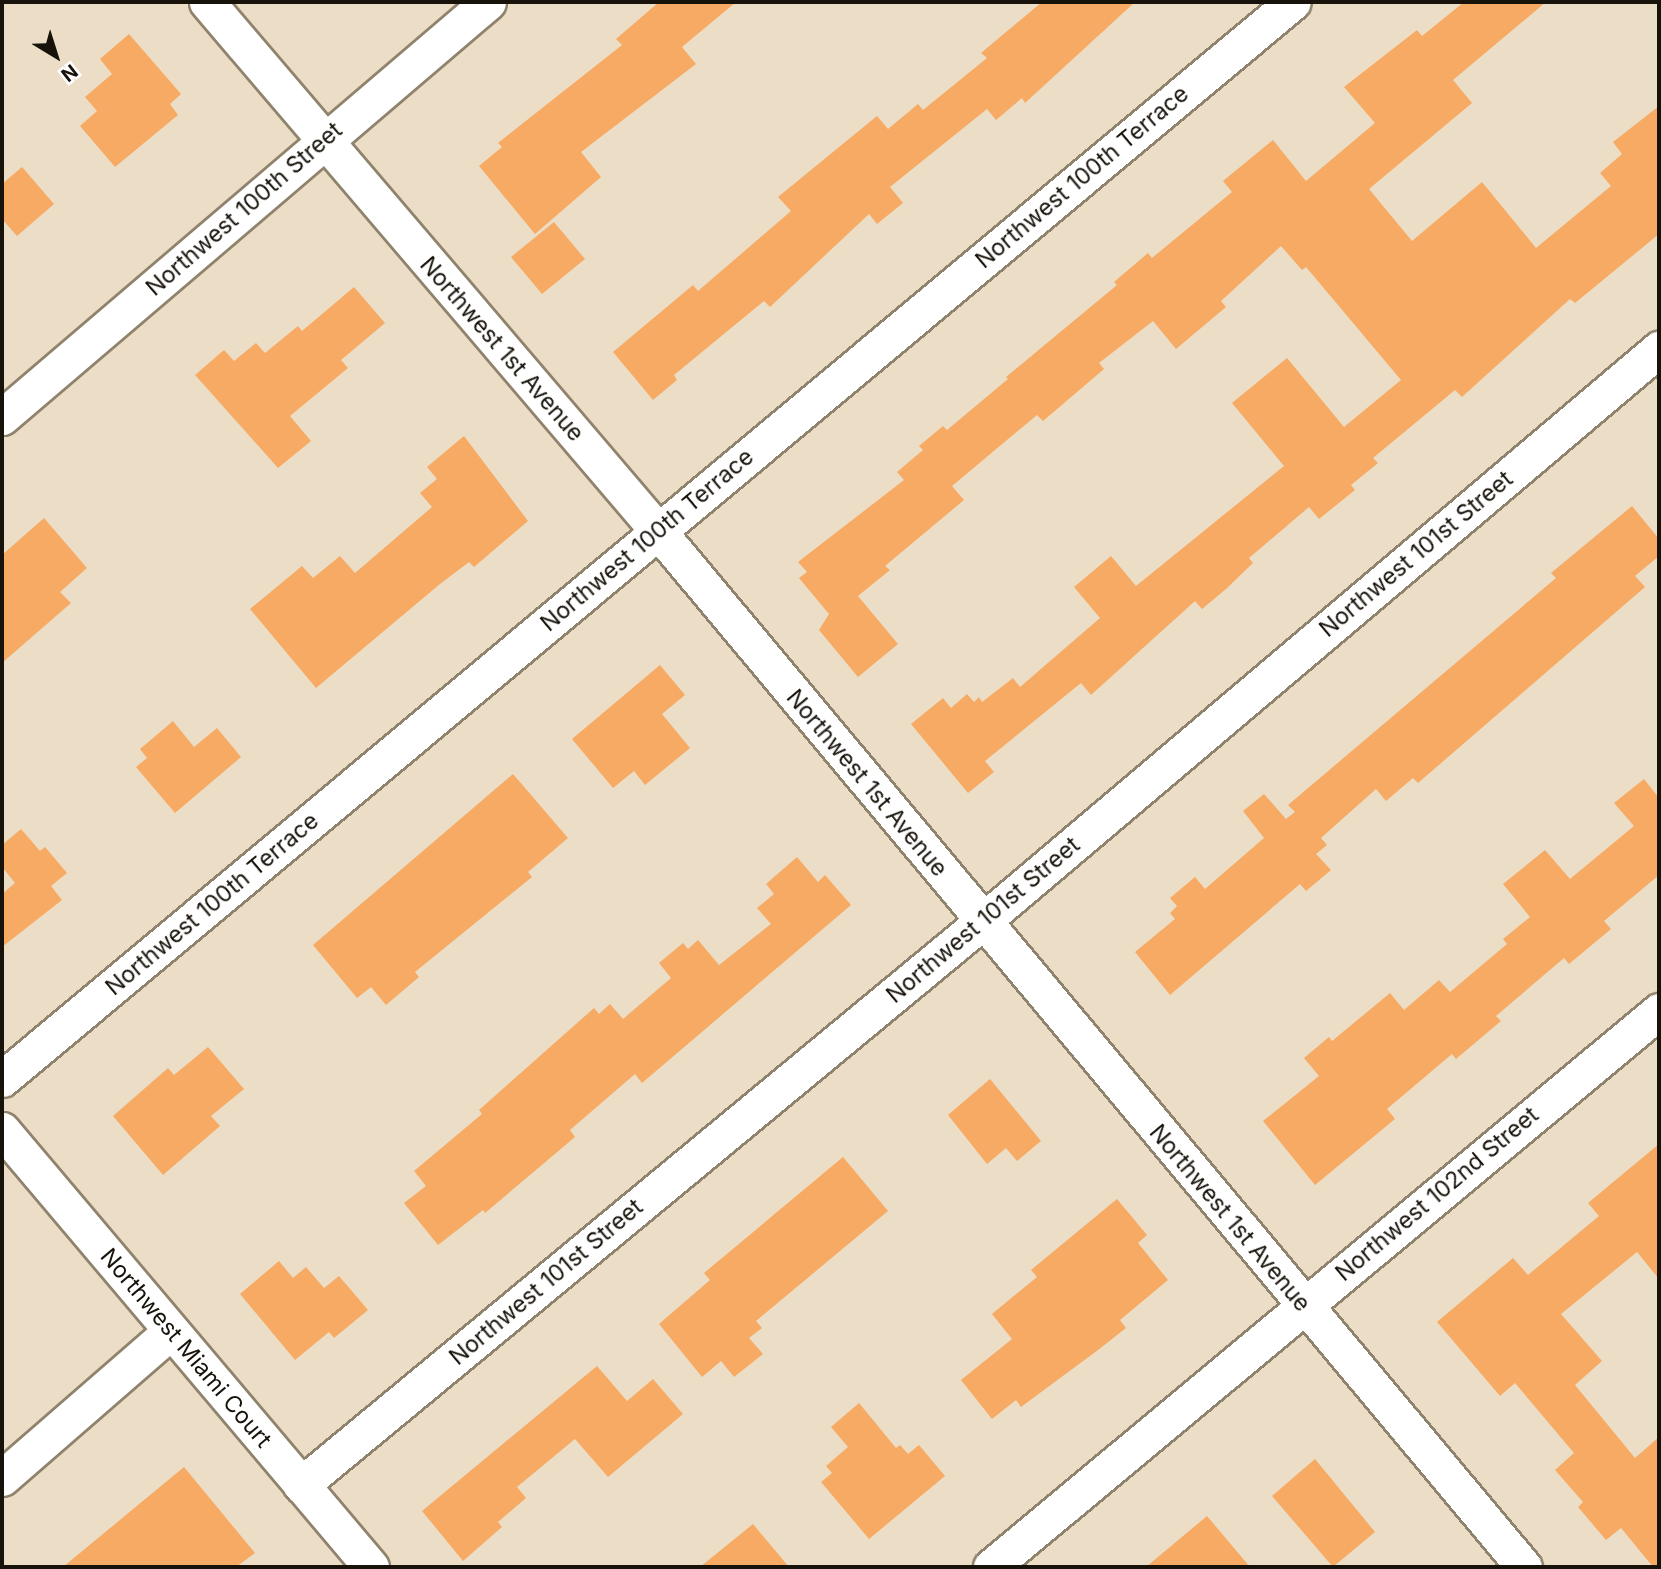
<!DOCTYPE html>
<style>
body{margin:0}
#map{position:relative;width:1661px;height:1569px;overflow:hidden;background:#ecdec6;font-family:Inter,sans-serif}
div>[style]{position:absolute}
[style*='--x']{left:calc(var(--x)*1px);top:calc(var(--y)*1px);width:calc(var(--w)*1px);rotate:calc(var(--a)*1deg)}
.building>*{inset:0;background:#f6aa63}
.roads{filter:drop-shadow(2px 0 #90836d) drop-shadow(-2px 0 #90836d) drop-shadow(0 2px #90836d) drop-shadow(0 -2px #90836d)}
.street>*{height:35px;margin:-17.5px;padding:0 17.5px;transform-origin:17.5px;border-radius:17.5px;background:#fff}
span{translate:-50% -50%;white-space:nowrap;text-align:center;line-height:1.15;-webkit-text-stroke:7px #fff;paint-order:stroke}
.street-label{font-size:23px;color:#17120a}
.frame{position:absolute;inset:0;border:4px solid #17120a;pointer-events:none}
.north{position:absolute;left:21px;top:21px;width:70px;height:70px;-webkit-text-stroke:5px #fff;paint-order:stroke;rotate:142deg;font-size:19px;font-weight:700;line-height:28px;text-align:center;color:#17120a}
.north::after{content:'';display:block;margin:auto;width:24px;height:32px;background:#17120a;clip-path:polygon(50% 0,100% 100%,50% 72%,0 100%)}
</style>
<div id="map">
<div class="building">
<i style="clip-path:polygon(659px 2px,736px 2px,682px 47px,696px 64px,581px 152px,601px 177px,535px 234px,479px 166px,502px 147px,498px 143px,622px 45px,616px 39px)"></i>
<i style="clip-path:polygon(1042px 2px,1135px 2px,1025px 103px,1022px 98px,996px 120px,987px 109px,890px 187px,903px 203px,877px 224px,869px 214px,770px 307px,764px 301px,674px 375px,677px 380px,653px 400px,613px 352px,693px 285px,698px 291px,791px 211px,778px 197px,877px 116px,888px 129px,918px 104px,923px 110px,987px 58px,981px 53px)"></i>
<i style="clip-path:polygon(1464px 2px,1546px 2px,1453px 80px,1472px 103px,1369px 189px,1412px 241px,1482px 182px,1536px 248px,1611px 186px,1600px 173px,1622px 154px,1613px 142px,1659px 106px,1659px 234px,1575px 303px,1570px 299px,1462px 397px,1455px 390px,1373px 458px,1378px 463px,1351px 485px,1355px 490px,1319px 519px,1309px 507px,1249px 558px,1253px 563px,1226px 589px,1202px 609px,1195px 601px,1091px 695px,1081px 683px,985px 761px,994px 772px,968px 793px,911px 724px,943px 698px,951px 708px,967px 694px,974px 702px,979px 697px,982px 702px,1013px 678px,1020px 687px,1100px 618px,1074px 587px,1111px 556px,1136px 586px,1284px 466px,1232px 403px,1287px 358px,1344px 427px,1401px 380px,1306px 267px,1302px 270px,1281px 246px,1221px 301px,1226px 307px,1176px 349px,1153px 321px,1099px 363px,1104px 369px,1043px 421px,1037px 415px,952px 486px,964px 500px,885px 566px,890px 570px,858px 596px,898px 644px,858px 677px,819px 630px,829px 614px,799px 578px,807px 572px,798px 562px,904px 480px,897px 472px,923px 450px,919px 446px,943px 426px,947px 430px,1008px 379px,1006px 377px,1117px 285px,1114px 282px,1148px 253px,1152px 258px,1232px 192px,1223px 181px,1273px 140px,1306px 181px,1375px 123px,1344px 87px,1417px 30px,1422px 36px)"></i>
<i style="clip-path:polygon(129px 34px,181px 94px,170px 104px,178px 115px,115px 167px,80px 126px,97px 111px,85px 97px,112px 74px,100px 59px)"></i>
<i style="clip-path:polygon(22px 167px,54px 204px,17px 236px,2px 219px,2px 184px)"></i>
<i style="clip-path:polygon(554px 222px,585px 259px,542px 294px,511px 257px)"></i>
<i style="clip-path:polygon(354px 287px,385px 323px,341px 360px,348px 368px,290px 416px,311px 441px,278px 468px,195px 375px,224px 350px,234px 361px,256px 343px,265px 353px,298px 326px,302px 331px)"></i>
<i style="clip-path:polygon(464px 436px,528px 521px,474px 567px,469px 562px,440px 584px,316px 688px,250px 609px,302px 566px,313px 578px,340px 556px,355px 573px,432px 507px,420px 493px,437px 479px,427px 467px)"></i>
<i style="clip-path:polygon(1632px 506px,1659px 539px,1659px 556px,1635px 576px,1645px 587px,1418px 783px,1413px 778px,1386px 801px,1376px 789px,1321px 838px,1327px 845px,1316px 854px,1331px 870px,1306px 891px,1300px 884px,1170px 995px,1135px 952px,1175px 919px,1170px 913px,1177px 906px,1170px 898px,1195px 877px,1205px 889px,1264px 838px,1243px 811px,1264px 794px,1286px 819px,1295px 812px,1288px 805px,1556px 578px,1551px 573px)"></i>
<i style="clip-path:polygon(44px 518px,87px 568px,60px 592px,71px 603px,2px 663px,2px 555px)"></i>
<i style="clip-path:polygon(660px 665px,685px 695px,662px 714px,690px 748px,645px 785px,634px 771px,613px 788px,572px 739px)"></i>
<i style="clip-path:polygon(173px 721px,194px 747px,217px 728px,241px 757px,175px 813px,136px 767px,147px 758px,140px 749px)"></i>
<i style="clip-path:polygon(513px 774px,568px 838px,528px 872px,532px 877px,415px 972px,419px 977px,386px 1005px,371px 987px,357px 998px,313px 945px)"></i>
<i style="clip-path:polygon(1644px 779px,1659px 798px,1659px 875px,1604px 921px,1611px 929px,1569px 964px,1564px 958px,1496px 1016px,1501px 1021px,1456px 1059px,1452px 1054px,1387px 1109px,1395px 1119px,1315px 1185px,1263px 1121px,1319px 1076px,1304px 1058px,1329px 1037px,1332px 1041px,1390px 993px,1404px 1010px,1439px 980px,1450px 992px,1507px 944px,1503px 939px,1530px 917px,1503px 884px,1545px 850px,1570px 879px,1634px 826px,1614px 803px)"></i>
<i style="clip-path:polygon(21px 829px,40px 851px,45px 847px,67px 873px,51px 886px,62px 900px,2px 947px,2px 894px,15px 883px,2px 867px,2px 845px)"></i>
<i style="clip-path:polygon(797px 857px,818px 882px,825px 875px,851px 905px,642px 1083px,635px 1074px,570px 1130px,575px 1137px,485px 1213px,483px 1210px,438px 1245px,404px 1203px,426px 1186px,414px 1171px,482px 1114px,479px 1110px,594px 1008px,599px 1014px,610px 1004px,623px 1019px,671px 978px,659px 963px,683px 943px,688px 949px,698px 940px,719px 965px,771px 924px,757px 908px,774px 894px,766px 884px)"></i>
<i style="clip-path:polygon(208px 1047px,244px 1089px,211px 1116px,220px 1126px,163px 1175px,113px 1116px,168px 1068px,174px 1075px)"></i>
<i style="clip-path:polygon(990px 1079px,1041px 1141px,1017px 1161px,1006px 1148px,987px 1164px,948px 1115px)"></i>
<i style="clip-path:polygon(1659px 1144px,1659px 1279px,1637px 1252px,1561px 1314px,1602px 1361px,1575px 1385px,1635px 1458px,1659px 1437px,1659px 1567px,1653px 1567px,1621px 1528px,1606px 1540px,1578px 1507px,1583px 1502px,1555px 1470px,1574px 1453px,1515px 1383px,1500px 1396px,1437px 1322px,1513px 1258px,1528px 1275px,1599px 1216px,1588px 1203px)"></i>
<i style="clip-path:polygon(843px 1157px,888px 1211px,756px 1321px,762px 1328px,749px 1338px,763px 1354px,734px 1377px,721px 1361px,702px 1377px,659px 1324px,710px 1280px,704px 1273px)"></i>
<i style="clip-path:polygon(1117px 1199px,1147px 1235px,1138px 1243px,1168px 1280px,1120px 1320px,1126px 1328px,1098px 1350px,1021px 1407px,1016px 1400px,992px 1419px,961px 1380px,1012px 1339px,992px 1314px,1037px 1277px,1031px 1270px)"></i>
<i style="clip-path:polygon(279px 1261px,293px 1278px,306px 1267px,324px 1288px,339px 1276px,368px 1310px,334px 1338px,329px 1332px,295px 1360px,240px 1294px)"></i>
<i style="clip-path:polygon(597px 1366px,627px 1401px,653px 1379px,683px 1414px,608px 1477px,575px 1439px,517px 1487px,526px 1498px,498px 1522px,502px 1527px,463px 1561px,422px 1511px)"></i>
<i style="clip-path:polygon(859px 1403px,896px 1448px,900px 1445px,908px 1454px,919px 1445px,945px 1476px,869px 1539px,821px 1482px,832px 1473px,826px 1466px,848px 1447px,831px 1427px)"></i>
<i style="clip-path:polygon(1315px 1459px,1375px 1532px,1333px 1567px,1272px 1496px)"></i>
<i style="clip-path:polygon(184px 1467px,255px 1553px,236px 1567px,63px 1567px)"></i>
<i style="clip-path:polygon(1207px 1516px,1250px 1567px,1146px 1567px)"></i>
<i style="clip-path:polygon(753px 1524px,789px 1567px,700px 1567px)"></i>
</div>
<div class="roads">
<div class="street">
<i style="--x:207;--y:2;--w:695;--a:49.55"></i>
<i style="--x:658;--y:531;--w:1350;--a:50.11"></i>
<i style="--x:2;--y:417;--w:639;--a:-40.49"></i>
<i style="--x:2;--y:1079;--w:1681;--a:-39.84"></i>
<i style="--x:2;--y:1130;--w:572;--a:49.82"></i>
<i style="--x:2;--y:1478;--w:224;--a:-41"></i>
<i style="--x:301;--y:1485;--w:885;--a:-39.59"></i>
<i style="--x:983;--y:921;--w:886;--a:-40.24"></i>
<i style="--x:991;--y:1567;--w:869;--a:-39.77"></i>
</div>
</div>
<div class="street-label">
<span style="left:1082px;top:177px;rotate:-40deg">Northwest 100th Terrace</span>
<span style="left:244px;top:209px;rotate:-41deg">Northwest 100th Street</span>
<span style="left:502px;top:349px;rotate:49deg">Northwest 1st Avenue</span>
<span style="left:647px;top:540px;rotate:-40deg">Northwest 100th Terrace</span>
<span style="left:1416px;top:554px;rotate:-40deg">Northwest 101st Street</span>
<span style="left:867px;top:783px;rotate:50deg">Northwest 1st Avenue</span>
<span style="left:212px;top:904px;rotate:-40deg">Northwest 100th Terrace</span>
<span style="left:983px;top:920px;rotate:-40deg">Northwest 101st Street</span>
<span style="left:1437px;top:1194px;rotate:-40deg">Northwest 102nd Street</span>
<span style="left:1230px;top:1218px;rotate:50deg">Northwest 1st Avenue</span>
<span style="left:546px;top:1282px;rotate:-40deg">Northwest 101st Street</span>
<span style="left:186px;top:1348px;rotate:50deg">Northwest Miami Court</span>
</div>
<div class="frame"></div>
<div class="north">N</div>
</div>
